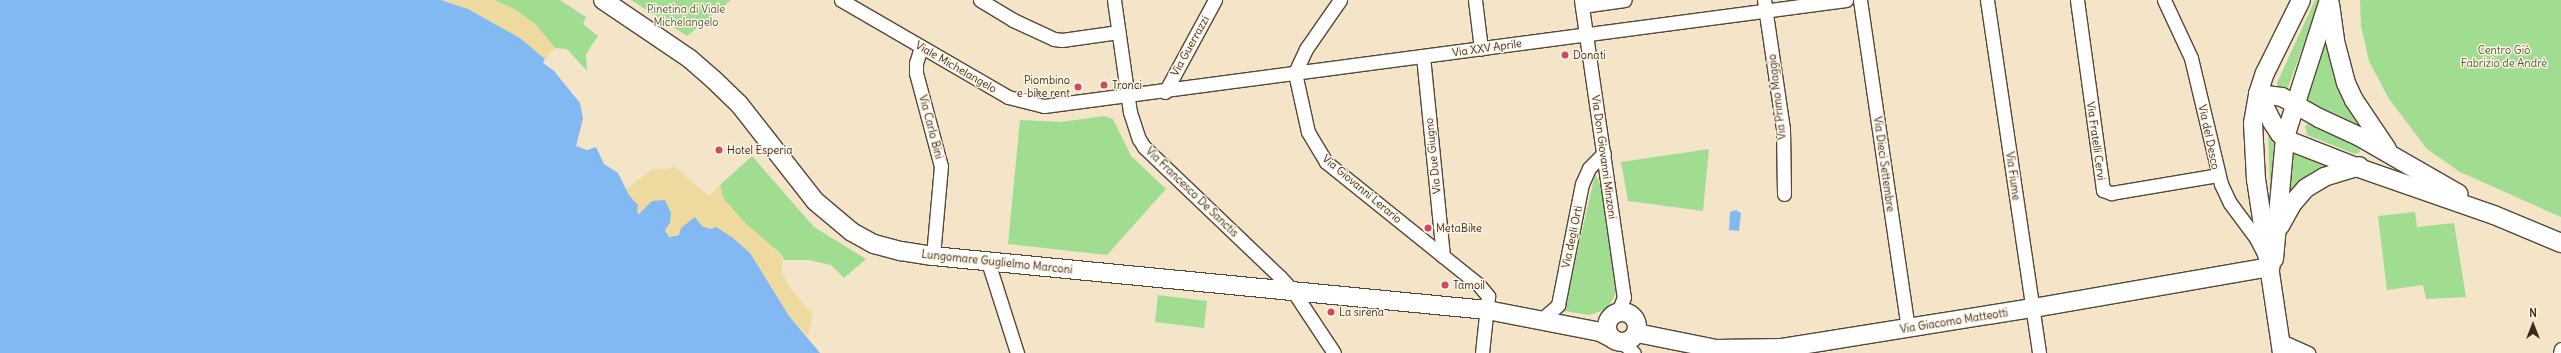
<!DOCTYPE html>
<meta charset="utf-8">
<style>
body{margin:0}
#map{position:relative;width:2561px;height:353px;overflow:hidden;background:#f4e4c8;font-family:Delius,sans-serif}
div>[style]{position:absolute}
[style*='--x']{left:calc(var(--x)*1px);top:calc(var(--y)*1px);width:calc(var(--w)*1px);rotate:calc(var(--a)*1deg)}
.green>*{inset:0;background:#a1dd91}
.sand>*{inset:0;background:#eeda9e}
.water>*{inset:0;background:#82b9f2}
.roads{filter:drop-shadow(1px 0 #574638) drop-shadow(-1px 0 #574638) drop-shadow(0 1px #574638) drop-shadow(0 -1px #574638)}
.street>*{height:13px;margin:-6.5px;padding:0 6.5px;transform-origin:6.5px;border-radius:6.5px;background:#fff}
.secondary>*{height:18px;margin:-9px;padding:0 9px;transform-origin:9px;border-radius:9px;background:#fff}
.secondary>.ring{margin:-9px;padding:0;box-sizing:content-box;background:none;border:18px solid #fff;border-radius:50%}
.dots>*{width:11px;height:11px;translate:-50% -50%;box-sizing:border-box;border:2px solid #fcf5e5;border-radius:50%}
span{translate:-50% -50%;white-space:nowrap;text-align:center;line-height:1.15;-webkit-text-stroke:3px #fcf5e5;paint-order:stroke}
.park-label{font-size:11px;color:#54573b}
.street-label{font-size:11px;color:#3b2a1e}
.poi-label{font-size:11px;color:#3b2a1e}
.left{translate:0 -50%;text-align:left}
.right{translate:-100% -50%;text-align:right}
.north{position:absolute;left:2513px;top:305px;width:40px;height:40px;-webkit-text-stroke:3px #fcf5e5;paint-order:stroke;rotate:0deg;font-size:11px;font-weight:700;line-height:16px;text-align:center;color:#3b2a1e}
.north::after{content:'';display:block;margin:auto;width:14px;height:18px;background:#3b2a1e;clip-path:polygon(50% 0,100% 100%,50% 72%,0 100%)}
</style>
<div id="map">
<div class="green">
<i style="clip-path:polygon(494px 0,560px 0,586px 17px,583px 24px,598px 36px,586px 54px,587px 71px,567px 49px,555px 48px,535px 24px,514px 9px)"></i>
<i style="clip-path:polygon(631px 0,731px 0,687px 36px)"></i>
<i style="clip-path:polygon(2315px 0,2320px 0,2288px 87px,2284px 90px,2279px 89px,2277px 83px)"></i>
<i style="clip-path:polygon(2360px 0,2561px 0,2561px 217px,2460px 172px,2427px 149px,2389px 99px,2369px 61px,2361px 26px)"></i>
<i style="clip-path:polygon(2328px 39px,2362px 128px,2301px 102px)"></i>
<i style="clip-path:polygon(1104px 116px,1113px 119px,1131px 156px,1166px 189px,1107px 255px,1008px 244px,1020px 120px,1061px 122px)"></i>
<i style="clip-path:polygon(2311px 122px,2358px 146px,2360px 152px,2355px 154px,2307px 135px,2305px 126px)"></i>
<i style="clip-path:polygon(2268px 131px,2277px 141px,2271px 218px)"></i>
<i style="clip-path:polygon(1709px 149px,1703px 211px,1628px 201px,1621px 162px)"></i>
<i style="clip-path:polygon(2291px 151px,2336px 166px,2290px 194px)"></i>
<i style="clip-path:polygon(752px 156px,814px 227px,866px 259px,844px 278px,831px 265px,809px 260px,784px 260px,782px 255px,745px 223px,723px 198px,720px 185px)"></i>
<i style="clip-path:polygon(1595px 174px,1603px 190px,1616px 293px,1607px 309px,1590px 315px,1564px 311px)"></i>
<i style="clip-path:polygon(2415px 212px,2417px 227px,2454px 223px,2466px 297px,2426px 299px,2423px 285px,2387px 290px,2378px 216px)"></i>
<i style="clip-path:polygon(1158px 295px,1207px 301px,1204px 328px,1155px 322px)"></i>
</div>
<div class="sand">
<i style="clip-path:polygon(441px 0,494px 0,514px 9px,535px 24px,555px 48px,545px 59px,520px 38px,468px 9px)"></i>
<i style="clip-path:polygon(674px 166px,709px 196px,720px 185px,723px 198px,745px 223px,782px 256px,782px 273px,791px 289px,813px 315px,808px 336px,789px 316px,750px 253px,733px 238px,702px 226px,669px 237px,665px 230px,670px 223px,637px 211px,638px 205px,626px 189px,653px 169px,668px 169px)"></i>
</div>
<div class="water">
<i style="clip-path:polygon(0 0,441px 0,468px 9px,520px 38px,545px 59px,543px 63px,554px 71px,580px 103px,583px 119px,576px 146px,587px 150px,596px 147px,604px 164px,618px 173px,629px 195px,638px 205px,637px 211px,639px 214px,652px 201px,665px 200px,671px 213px,670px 223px,665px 230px,669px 237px,679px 235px,681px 228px,695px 217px,702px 226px,710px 229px,716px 227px,733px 238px,750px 253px,789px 316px,820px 353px,0 353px)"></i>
<i style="clip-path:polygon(1736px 210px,1741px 213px,1739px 231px,1729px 230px,1730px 212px)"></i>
</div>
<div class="roads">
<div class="street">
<i style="--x:841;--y:0;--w:193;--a:30.1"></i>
<i style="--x:1008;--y:97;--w:37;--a:14"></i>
<i style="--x:1044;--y:106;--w:809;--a:-7.53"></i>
<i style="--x:980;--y:0;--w:39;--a:31"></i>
<i style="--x:1013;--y:20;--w:45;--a:24.9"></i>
<i style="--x:1054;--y:39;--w:8;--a:7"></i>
<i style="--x:1062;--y:40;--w:57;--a:-8.1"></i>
<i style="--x:1114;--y:0;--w:113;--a:81.9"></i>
<i style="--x:1130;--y:112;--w:28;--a:72"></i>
<i style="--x:1139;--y:139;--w:9;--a:58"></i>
<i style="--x:1144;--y:147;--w:188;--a:43.7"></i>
<i style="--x:1280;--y:277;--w:19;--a:47"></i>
<i style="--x:1293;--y:291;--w:74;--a:56.5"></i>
<i style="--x:1340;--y:0;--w:60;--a:124.8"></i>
<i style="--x:1306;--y:49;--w:26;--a:115"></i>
<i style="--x:1295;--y:73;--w:60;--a:77.6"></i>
<i style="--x:1308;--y:132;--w:35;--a:59"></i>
<i style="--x:1326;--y:162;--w:195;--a:38.8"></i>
<i style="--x:1478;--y:284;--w:16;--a:50"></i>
<i style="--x:1488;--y:296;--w:57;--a:96"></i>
<i style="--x:1475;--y:0;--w:49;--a:83"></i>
<i style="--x:1581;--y:0;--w:300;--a:81.8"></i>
<i style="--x:1624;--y:297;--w:16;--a:112"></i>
<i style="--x:1764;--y:0;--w:130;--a:81.6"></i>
<i style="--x:1783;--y:129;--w:65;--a:89.1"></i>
<i style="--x:1860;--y:0;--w:331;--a:81.7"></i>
<i style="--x:1987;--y:0;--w:357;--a:81.6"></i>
<i style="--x:2077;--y:0;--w:192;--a:82.2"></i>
<i style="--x:2103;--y:190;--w:9;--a:21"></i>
<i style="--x:2111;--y:193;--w:109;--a:-9.5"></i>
<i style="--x:2164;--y:0;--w:64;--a:65"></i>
<i style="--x:2191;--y:58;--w:130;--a:76.6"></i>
<i style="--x:2221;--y:184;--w:21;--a:65"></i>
<i style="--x:2230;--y:203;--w:44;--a:53.4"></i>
<i style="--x:2256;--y:238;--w:18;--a:63"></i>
<i style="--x:1582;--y:6;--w:43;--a:-7.9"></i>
<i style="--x:921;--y:47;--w:17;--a:107"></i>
<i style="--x:916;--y:63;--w:10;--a:90"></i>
<i style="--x:916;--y:73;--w:96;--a:75"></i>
<i style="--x:941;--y:166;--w:90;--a:95.1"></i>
<i style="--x:1423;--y:56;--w:201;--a:84.3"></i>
<i style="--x:1165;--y:92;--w:105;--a:-61.5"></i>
<i style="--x:988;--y:262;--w:96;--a:72.3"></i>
<i style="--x:1541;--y:320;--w:23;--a:-41"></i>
<i style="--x:1558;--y:305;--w:123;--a:-78.8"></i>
<i style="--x:1582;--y:184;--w:17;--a:-66"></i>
<i style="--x:1589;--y:168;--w:21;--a:-45"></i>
<i style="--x:2281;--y:341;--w:30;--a:24"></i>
<i style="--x:1622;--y:342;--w:16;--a:43"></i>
<i style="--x:2560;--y:353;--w:4;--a:-76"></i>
</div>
<div class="secondary">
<i style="--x:603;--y:0;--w:105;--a:34.1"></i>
<i style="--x:690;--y:59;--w:30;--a:41"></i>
<i style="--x:713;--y:79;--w:36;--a:44"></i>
<i style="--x:739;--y:104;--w:123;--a:51.9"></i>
<i style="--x:815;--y:201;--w:48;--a:40"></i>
<i style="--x:852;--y:232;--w:25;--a:29"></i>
<i style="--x:874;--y:244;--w:28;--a:15"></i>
<i style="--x:901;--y:251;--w:32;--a:9"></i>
<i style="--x:933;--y:256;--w:557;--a:5.57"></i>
<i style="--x:1487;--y:310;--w:115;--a:11"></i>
<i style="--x:1600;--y:332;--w:13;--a:27"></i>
<i style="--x:2330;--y:4;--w:37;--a:82"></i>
<i style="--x:2335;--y:41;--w:43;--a:75.3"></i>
<i style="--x:2346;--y:83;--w:19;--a:65"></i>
<i style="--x:2354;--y:100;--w:59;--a:56"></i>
<i style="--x:2258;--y:94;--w:31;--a:63"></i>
<i style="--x:2272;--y:122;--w:14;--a:56"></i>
<i style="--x:2280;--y:134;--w:14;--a:34"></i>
<i style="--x:2292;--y:142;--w:69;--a:21.3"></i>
<i style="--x:2356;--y:167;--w:146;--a:19.2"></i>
<i style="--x:2494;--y:215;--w:73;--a:22.7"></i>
<i style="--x:2258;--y:94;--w:24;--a:7"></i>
<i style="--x:2282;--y:97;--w:43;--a:29.6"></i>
<i style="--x:2319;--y:118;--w:43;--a:24.8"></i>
<i style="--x:2358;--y:136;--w:116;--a:29.9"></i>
<i style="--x:2280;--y:226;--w:25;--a:-61"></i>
<i style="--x:2292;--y:204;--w:21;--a:-49"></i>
<i style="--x:2306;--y:188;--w:21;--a:-31"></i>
<i style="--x:2324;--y:177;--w:37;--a:-17"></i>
<i style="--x:2274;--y:259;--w:122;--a:-84.8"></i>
<i style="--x:2285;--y:137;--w:144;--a:-72.2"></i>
<i class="ring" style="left:1607px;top:312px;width:12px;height:12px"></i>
<i style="--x:1637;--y:333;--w:81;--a:11.4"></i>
<i style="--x:1716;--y:349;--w:66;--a:-0.9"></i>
<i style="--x:1782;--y:348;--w:254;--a:-9.1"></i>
<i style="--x:2033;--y:308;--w:241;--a:-9.8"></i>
<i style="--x:2282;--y:353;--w:175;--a:-98.5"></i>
<i style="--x:2256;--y:180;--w:57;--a:-93"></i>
<i style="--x:2253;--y:123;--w:29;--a:-80"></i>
<i style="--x:2258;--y:94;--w:22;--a:-72"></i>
<i style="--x:2265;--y:73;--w:81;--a:-63.7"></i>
</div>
</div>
<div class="dots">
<i style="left:1565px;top:55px;background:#d1495b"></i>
<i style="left:1104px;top:85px;background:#d1495b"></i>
<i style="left:1078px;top:87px;background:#d1495b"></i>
<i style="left:719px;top:150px;background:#d1495b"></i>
<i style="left:1428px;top:228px;background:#d1495b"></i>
<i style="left:1445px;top:285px;background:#d1495b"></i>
<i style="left:1331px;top:312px;background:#d1495b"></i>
</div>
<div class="park-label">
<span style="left:686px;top:16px">Pinetina di Viale<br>Michelangelo</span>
<span style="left:2504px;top:57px">Centro Giò<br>Fabrizio de Andrè</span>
</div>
<div class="street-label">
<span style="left:1190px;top:46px;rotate:-61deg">Via Guerrazzi</span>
<span style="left:1487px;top:48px;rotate:-8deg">Via XXV Aprile</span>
<span style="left:956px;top:67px;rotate:30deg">Viale Michelangelo</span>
<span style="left:1777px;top:97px;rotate:-97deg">Via Primo Maggio</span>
<span style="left:931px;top:127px;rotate:75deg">Via Carlo Bini</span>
<span style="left:2209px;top:137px;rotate:78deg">Via del Desco</span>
<span style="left:2096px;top:141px;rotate:82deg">Via Fratelli Cervi</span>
<span style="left:1433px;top:156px;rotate:-96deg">Via Due Giugno</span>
<span style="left:1604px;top:157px;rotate:82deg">Via Don Giovanni Minzoni</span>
<span style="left:1884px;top:164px;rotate:82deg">Via Dieci Settembre</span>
<span style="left:2013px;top:176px;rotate:82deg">Via Fiume</span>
<span style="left:1362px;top:189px;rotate:40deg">Via Giovanni Lerario</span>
<span style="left:1192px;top:192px;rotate:44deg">Via Francesco De Sanctis</span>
<span style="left:1572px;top:237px;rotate:-78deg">Via degli Orti</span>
<span style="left:997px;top:262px;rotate:6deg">Lungomare Guglielmo Marconi</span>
<span style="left:1954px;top:321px;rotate:-9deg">Via Giacomo Matteotti</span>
</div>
<div class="poi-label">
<span class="left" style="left:1573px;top:55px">Donati</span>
<span class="right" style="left:1070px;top:87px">Piombino<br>e-bike rent</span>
<span class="left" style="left:1112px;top:85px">Tronci</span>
<span class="left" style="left:727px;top:150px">Hotel Esperia</span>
<span class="left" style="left:1436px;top:228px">MetaBike</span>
<span class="left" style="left:1453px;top:285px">Tamoil</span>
<span class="left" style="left:1339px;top:312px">La sirena</span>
</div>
<div class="north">N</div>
</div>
